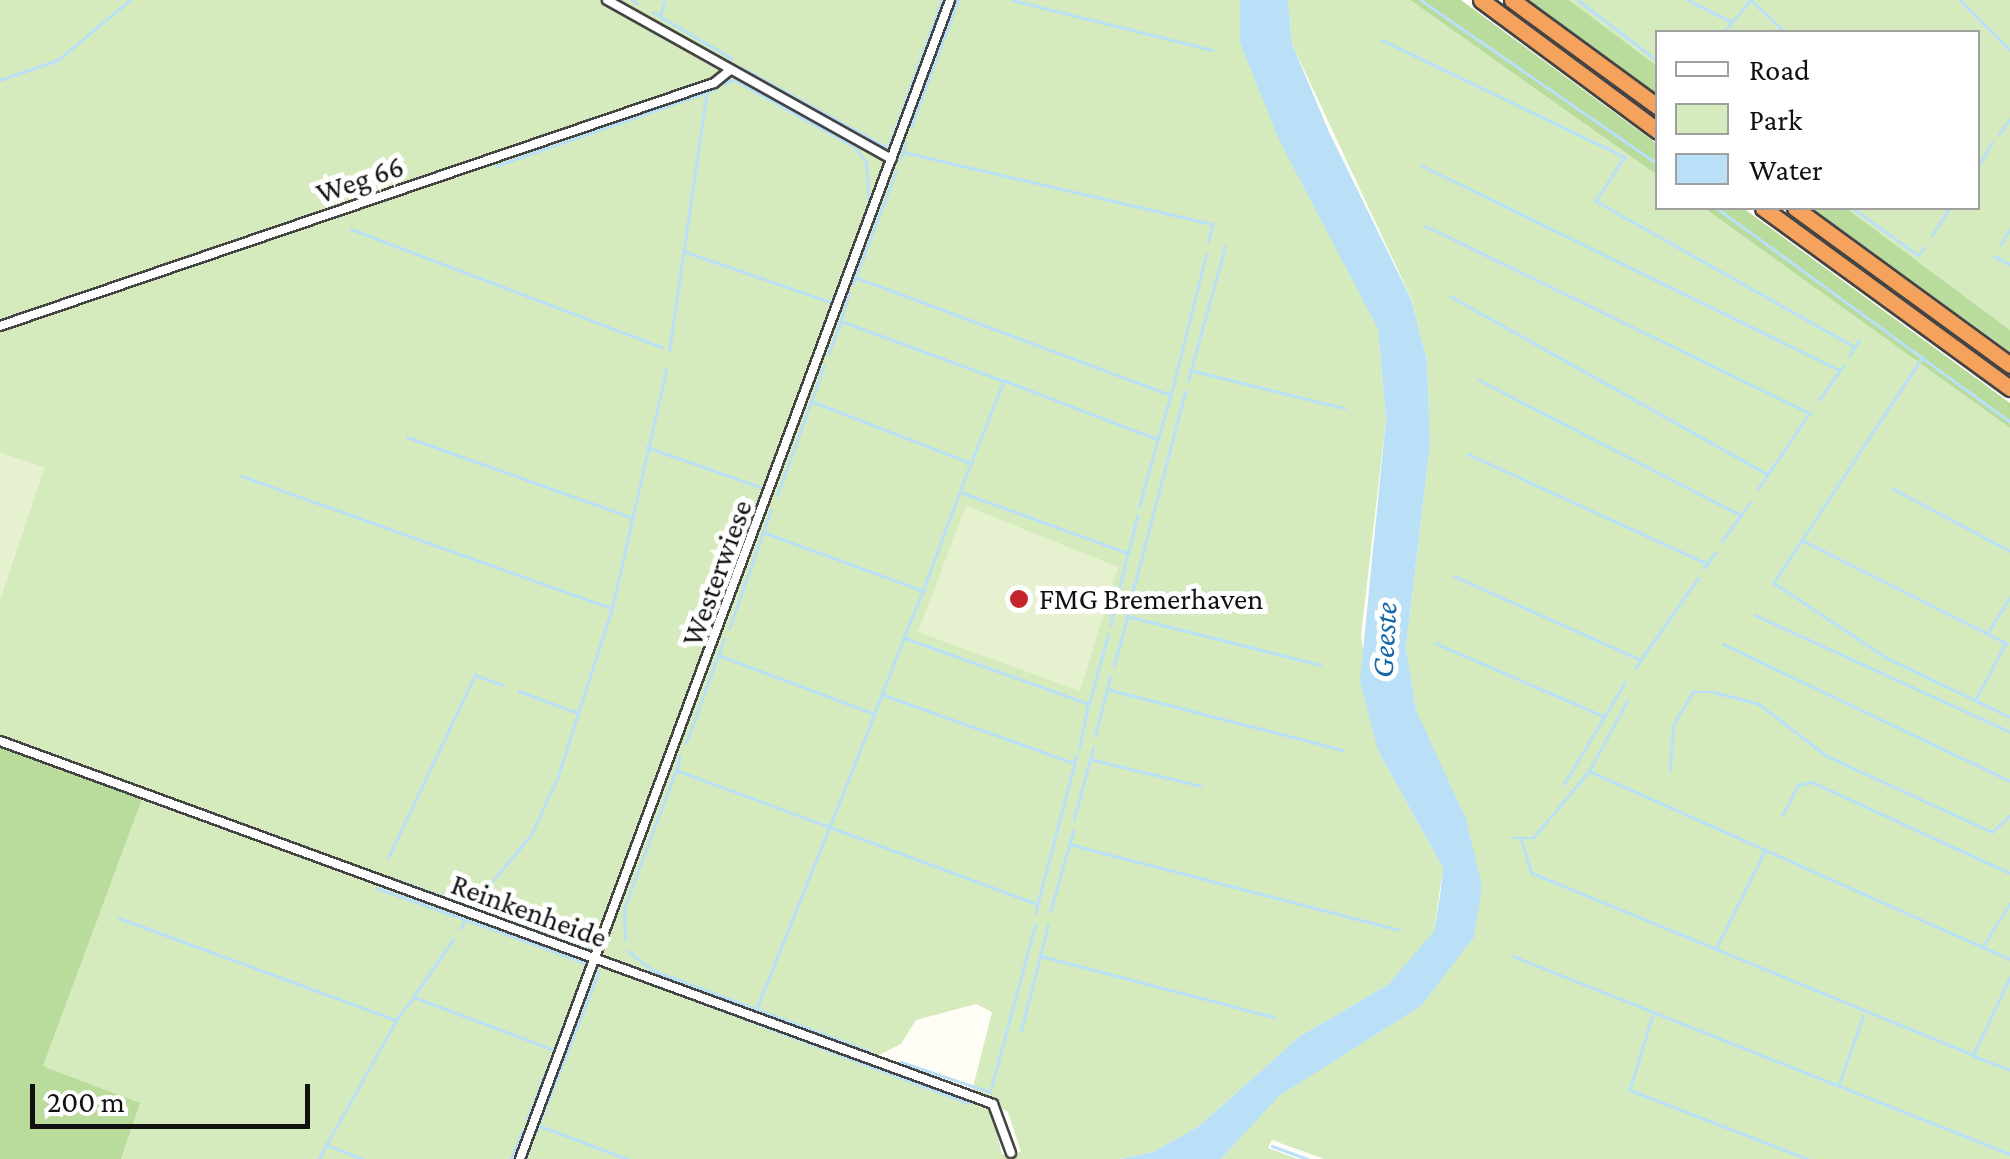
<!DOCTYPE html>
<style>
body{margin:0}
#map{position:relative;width:2010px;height:1159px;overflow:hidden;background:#fffdf5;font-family:"Crimson Pro",serif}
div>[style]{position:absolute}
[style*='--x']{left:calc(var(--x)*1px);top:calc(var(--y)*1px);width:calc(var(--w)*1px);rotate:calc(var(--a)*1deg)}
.green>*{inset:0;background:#d5ebbd}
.forest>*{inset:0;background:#b9dc9c}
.pitch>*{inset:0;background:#e6f2cf}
.water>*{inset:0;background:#b9e0f7}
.stream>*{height:2.5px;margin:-1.25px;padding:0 1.25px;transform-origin:1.25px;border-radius:1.25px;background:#b9e0f7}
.roads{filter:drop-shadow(2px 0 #444) drop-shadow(-2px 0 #444) drop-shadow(0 2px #444) drop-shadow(0 -2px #444)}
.minor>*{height:8px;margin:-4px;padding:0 4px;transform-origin:4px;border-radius:4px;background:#fff}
.motorway>*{height:15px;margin:-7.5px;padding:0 7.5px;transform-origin:7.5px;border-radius:7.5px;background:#f5a25d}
.dots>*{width:28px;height:28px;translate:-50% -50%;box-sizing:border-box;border:5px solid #fff;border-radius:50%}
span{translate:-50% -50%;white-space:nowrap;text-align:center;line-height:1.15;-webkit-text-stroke:10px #fff;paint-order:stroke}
.street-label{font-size:30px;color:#111}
.poi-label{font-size:30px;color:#111}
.left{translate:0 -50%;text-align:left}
.water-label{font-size:32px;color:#1768a6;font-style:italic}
.legend{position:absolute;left:1655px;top:30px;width:325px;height:180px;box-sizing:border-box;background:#fff;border:2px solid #a0a0a0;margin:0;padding:12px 18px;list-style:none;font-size:30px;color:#111}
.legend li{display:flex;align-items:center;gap:20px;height:50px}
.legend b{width:50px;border:2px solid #a0a0a0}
.scale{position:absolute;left:30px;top:1084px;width:280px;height:45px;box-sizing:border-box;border:5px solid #111;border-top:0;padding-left:12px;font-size:30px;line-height:35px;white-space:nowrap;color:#111;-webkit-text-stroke:8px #fff;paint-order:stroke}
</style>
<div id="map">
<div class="green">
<i style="clip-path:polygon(0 0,1240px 0,1240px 42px,1378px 329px,1386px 419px,1361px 636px,1378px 751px,1443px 868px,1434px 931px,1419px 957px,1389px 984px,1300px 1036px,1199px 1126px,1153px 1152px,1120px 1159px,121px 1159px,139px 1103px,43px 1066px,143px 797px,991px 1107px,1002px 1154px,1021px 1152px,1008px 1112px,972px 1091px,992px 1012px,976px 1004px,916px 1020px,901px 1044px,875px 1057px,0 738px,0 599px,44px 468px,0 453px)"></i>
<i style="clip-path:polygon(1288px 0,1410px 0,1657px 175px,1658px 208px,1704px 208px,2010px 428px,2010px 1159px,1324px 1159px,1272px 1140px,1268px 1148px,1298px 1159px,1221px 1159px,1278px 1096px,1421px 1006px,1472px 850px,1416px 710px,1406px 647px,1430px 445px,1427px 360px,1411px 298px,1292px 44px)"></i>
<i style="clip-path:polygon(1569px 0,2010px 0,2010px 330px,1846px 208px,1978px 208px,1978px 32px,1658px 32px,1657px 66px)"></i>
</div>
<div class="forest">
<i style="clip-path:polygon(1410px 0,1461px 0,1657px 144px,1657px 175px)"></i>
<i style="clip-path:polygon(1528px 0,1569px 0,1657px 66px,1657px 95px)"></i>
<i style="clip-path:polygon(1704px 208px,1743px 208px,2010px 403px,2010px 428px)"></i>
<i style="clip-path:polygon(1812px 208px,1846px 208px,2010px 330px,2010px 352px)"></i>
<i style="clip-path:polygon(0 745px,143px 797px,43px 1066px,140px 1103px,121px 1159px,0 1159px)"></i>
</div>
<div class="pitch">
<i style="clip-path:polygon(0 453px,44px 468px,0 599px)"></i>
<i style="clip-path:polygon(966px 506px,1118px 567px,1080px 691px,918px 632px)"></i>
</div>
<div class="water">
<i style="clip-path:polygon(1240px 0,1288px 0,1292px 44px,1329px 132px,1411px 299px,1427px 360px,1430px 445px,1406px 647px,1416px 710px,1466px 819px,1482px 886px,1474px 937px,1421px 1006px,1279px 1096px,1221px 1159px,1120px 1159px,1153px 1152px,1199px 1126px,1300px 1036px,1389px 984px,1434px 931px,1440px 896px,1443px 868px,1378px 751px,1360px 681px,1386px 419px,1378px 329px,1279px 140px,1240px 43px)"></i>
</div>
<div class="stream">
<i style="--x:632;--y:0;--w:6;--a:31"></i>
<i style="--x:1012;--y:0;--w:207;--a:14"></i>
<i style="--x:1421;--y:0;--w:288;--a:34.7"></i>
<i style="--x:1578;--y:0;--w:101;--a:37.3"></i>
<i style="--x:1688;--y:0;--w:49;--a:26.6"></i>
<i style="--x:1751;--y:0;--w:47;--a:43.3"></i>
<i style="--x:1960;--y:0;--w:71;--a:45"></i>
<i style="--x:653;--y:12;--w:91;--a:30.5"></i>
<i style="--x:660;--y:15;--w:16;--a:-72"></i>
<i style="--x:1724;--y:32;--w:41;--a:-50.9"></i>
<i style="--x:1382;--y:40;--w:270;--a:25.7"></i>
<i style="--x:1625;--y:157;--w:53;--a:123.4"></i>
<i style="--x:1596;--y:201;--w:297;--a:29.4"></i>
<i style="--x:1855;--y:347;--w:7;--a:-56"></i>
<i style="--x:741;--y:67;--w:168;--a:28.9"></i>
<i style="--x:888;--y:148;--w:158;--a:-70"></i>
<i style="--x:0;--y:80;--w:61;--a:-19"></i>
<i style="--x:58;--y:60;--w:94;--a:-39.8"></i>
<i style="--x:911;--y:127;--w:135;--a:-69.7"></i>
<i style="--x:1999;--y:134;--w:19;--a:-54"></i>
<i style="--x:903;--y:152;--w:318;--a:13.1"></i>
<i style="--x:1213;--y:224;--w:18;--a:103"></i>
<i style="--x:900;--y:160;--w:18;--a:-71"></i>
<i style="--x:1421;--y:165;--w:466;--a:26.1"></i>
<i style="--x:496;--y:166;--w:233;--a:-19.3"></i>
<i style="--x:1978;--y:166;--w:27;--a:-59"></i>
<i style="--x:1717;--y:208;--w:363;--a:36.1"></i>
<i style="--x:1853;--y:208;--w:80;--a:35.9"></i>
<i style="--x:1918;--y:255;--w:9;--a:-54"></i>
<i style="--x:1426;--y:226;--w:427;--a:26"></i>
<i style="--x:1810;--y:413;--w:91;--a:124.2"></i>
<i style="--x:351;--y:229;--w:332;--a:20.8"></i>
<i style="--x:1931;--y:236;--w:34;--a:-56"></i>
<i style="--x:2000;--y:245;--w:19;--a:-58"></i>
<i style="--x:686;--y:252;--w:156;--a:19.1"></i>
<i style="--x:833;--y:303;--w:105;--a:-70"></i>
<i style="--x:869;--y:204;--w:42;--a:-94.1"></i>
<i style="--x:866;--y:162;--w:19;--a:-129"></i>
<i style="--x:854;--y:147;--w:137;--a:-150.8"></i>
<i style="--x:734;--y:80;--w:10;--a:156"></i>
<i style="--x:1994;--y:256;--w:18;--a:29"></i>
<i style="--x:856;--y:276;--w:112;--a:-69.1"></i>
<i style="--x:853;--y:284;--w:7;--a:-74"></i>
<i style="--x:855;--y:277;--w:337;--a:20.5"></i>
<i style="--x:1171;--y:395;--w:47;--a:106.1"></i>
<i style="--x:1158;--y:440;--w:165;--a:-159"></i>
<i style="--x:1450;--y:296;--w:364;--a:29.3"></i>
<i style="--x:841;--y:320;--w:29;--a:-74"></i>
<i style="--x:669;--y:351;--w:258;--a:-81.7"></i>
<i style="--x:828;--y:354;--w:35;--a:-68"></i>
<i style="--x:841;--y:321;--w:174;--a:20.2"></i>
<i style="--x:1004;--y:381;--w:87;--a:111.6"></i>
<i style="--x:1849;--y:356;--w:9;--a:-58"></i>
<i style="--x:1923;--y:357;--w:271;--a:123.4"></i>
<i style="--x:1774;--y:583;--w:136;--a:33.6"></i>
<i style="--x:1887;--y:658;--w:136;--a:25.6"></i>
<i style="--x:1190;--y:370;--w:159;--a:13.9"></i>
<i style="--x:1479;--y:380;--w:295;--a:27.3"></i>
<i style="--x:1741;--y:515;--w:15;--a:-53"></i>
<i style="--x:1188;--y:381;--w:139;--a:-74.6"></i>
<i style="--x:1171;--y:394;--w:143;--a:-75.9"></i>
<i style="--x:1819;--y:400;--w:42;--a:-54.8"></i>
<i style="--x:811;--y:401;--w:172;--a:21.2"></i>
<i style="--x:971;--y:463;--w:140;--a:110.5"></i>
<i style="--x:407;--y:437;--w:237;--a:19.7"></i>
<i style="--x:647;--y:447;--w:123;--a:19.5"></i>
<i style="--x:763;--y:488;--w:198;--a:-69.3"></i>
<i style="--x:1468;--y:454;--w:264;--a:24.6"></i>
<i style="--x:242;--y:476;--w:391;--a:19.7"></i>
<i style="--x:1892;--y:488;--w:134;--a:28.1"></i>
<i style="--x:963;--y:493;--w:176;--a:20"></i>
<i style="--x:1128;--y:553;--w:38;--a:-76"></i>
<i style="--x:777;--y:496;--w:138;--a:-70.1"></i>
<i style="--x:1139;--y:507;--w:67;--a:-74.5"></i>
<i style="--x:763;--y:532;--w:171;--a:20.2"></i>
<i style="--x:923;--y:591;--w:130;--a:111.6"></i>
<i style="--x:1802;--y:540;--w:229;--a:26.8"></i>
<i style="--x:2006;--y:643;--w:62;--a:117.8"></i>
<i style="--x:1722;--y:541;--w:31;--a:-54"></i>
<i style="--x:1704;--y:568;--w:19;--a:-54"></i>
<i style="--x:1454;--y:576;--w:205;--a:24.2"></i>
<i style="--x:1131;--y:598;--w:213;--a:-75.3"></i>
<i style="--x:1755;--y:615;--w:281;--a:24.6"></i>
<i style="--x:1127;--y:616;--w:199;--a:14.2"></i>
<i style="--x:1110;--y:626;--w:73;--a:-76.5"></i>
<i style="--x:729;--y:629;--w:126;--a:-70.6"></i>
<i style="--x:1988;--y:632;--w:41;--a:-57.8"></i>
<i style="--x:905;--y:638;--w:195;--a:19.7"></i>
<i style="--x:1089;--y:704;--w:72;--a:-74.6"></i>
<i style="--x:1435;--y:643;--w:185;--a:23.5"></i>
<i style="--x:1723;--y:644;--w:318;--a:25.5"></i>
<i style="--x:718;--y:655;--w:168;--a:20.6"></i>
<i style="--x:875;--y:714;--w:122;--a:111.7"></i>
<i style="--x:830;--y:827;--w:221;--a:20.4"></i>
<i style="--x:1114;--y:666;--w:58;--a:-75"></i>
<i style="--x:1635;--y:668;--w:110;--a:-55"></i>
<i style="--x:1107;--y:689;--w:244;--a:14.5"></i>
<i style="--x:519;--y:691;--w:63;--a:20.4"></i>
<i style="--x:884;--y:695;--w:202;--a:19.7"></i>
<i style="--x:1074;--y:763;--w:7;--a:-74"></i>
<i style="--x:1095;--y:736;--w:61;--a:-75.7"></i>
<i style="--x:686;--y:743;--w:111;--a:-69.9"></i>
<i style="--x:1079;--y:748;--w:44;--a:-78.2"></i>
<i style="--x:1090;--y:759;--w:114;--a:13.7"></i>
<i style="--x:677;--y:769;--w:13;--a:-77"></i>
<i style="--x:1589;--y:771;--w:432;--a:24.1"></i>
<i style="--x:1670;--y:771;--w:46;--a:-86.3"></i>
<i style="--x:1673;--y:725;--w:39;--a:-59"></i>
<i style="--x:1693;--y:692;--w:21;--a:0"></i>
<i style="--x:1714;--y:692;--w:47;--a:14.9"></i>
<i style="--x:1759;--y:704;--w:86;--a:37.4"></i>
<i style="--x:1827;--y:756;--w:182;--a:24.7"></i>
<i style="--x:1992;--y:832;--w:25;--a:-43"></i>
<i style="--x:1564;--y:784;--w:119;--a:-59.1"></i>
<i style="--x:1782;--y:816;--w:35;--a:-63"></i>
<i style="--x:1798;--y:785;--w:14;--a:-12"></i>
<i style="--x:1812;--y:782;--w:218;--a:24.7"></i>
<i style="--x:1074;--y:819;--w:73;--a:-75"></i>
<i style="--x:1513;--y:838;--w:20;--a:0"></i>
<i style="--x:1533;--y:838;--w:87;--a:-50.1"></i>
<i style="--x:1589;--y:771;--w:80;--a:-61.5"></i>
<i style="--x:1521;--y:838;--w:37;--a:73"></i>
<i style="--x:1532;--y:873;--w:477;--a:22.4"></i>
<i style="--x:1973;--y:1055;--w:86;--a:-64.6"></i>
<i style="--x:1069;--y:844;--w:340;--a:14.6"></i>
<i style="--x:388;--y:858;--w:203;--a:-64.6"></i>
<i style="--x:475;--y:675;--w:29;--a:20"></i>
<i style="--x:397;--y:880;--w:77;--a:19.6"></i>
<i style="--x:377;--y:888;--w:92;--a:19.6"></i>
<i style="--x:2010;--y:904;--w:51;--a:122.1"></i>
<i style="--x:1983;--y:947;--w:30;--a:24"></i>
<i style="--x:1050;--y:912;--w:84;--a:-74.1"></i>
<i style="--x:1035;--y:913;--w:153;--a:-75.2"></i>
<i style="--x:500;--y:915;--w:29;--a:-162"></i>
<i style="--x:472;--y:906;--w:92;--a:-50.3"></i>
<i style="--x:531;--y:835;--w:65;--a:-65.4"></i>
<i style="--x:558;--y:776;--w:176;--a:-72.2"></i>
<i style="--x:612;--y:608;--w:244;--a:-77.2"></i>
<i style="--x:119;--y:918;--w:295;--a:20.2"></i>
<i style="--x:396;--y:1020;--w:29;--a:-52"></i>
<i style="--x:515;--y:921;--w:83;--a:19.1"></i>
<i style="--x:593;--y:948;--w:490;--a:-69.7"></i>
<i style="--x:454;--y:939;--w:70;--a:124.6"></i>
<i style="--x:414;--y:997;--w:150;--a:20.7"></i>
<i style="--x:554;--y:1050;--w:92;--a:-69"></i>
<i style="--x:587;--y:964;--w:129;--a:-160"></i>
<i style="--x:466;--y:920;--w:10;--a:119"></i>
<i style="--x:625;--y:940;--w:32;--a:-92"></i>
<i style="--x:624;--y:908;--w:147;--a:-69.4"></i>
<i style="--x:676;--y:770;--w:164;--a:20.3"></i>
<i style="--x:830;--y:827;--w:196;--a:111.9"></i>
<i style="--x:1716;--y:948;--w:107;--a:-63.4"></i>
<i style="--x:628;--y:951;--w:31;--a:38"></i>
<i style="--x:652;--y:970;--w:232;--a:20.5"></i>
<i style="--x:1041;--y:956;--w:241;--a:14.7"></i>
<i style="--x:1513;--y:956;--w:535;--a:21.72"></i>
<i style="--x:620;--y:972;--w:372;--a:20.6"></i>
<i style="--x:1653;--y:1015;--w:78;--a:107"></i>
<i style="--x:1630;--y:1090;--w:191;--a:21.2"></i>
<i style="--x:1021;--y:1031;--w:109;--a:-75.7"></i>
<i style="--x:1974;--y:1056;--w:39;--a:21"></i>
<i style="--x:901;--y:1062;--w:94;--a:18.6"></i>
<i style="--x:990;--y:1092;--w:173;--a:-74.9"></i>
<i style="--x:1839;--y:1084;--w:72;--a:-70.6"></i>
<i style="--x:527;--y:1119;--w:74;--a:-68.6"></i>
<i style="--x:540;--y:1126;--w:94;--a:20.6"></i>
<i style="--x:535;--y:1134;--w:175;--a:-68.6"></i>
<i style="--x:1272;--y:1146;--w:38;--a:20"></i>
<i style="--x:319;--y:1159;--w:13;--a:-63"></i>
<i style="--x:362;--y:1159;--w:39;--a:-159"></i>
<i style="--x:326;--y:1145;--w:142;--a:-60.6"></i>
<i style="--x:511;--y:1159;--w:31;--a:-68"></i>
<i style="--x:525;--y:1159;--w:13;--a:-67"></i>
</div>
<div class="roads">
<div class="minor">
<i style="--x:607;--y:0;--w:326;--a:29.2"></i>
<i style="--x:0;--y:326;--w:754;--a:-18.8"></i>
<i style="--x:714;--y:83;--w:21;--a:-39"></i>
<i style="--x:0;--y:741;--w:1057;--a:20.08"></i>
<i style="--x:993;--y:1104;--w:52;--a:69.8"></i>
<i style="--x:520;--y:1159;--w:1236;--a:-69.64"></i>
</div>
<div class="motorway">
<i style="--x:1481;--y:0;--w:220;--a:36.5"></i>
<i style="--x:1512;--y:0;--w:181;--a:36.2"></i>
<i style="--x:1763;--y:208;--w:306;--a:36.1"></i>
<i style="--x:1795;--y:208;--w:266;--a:36.1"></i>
</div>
</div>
<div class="dots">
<i style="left:1019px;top:599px;background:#c4262e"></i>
</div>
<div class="street-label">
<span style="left:360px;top:180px;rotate:-19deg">Weg 66</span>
<span style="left:717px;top:573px;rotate:-70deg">Westerwiese</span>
<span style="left:529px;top:911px;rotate:20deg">Reinkenheide</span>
</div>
<div class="poi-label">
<span class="left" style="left:1039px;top:599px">FMG Bremerhaven</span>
</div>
<div class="water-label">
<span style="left:1384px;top:640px;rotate:-87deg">Geeste</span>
</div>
<ul class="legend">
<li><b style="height:12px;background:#fff"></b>Road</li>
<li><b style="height:28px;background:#d5ebbd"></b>Park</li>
<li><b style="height:28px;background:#b9e0f7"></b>Water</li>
</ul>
<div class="scale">200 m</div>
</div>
